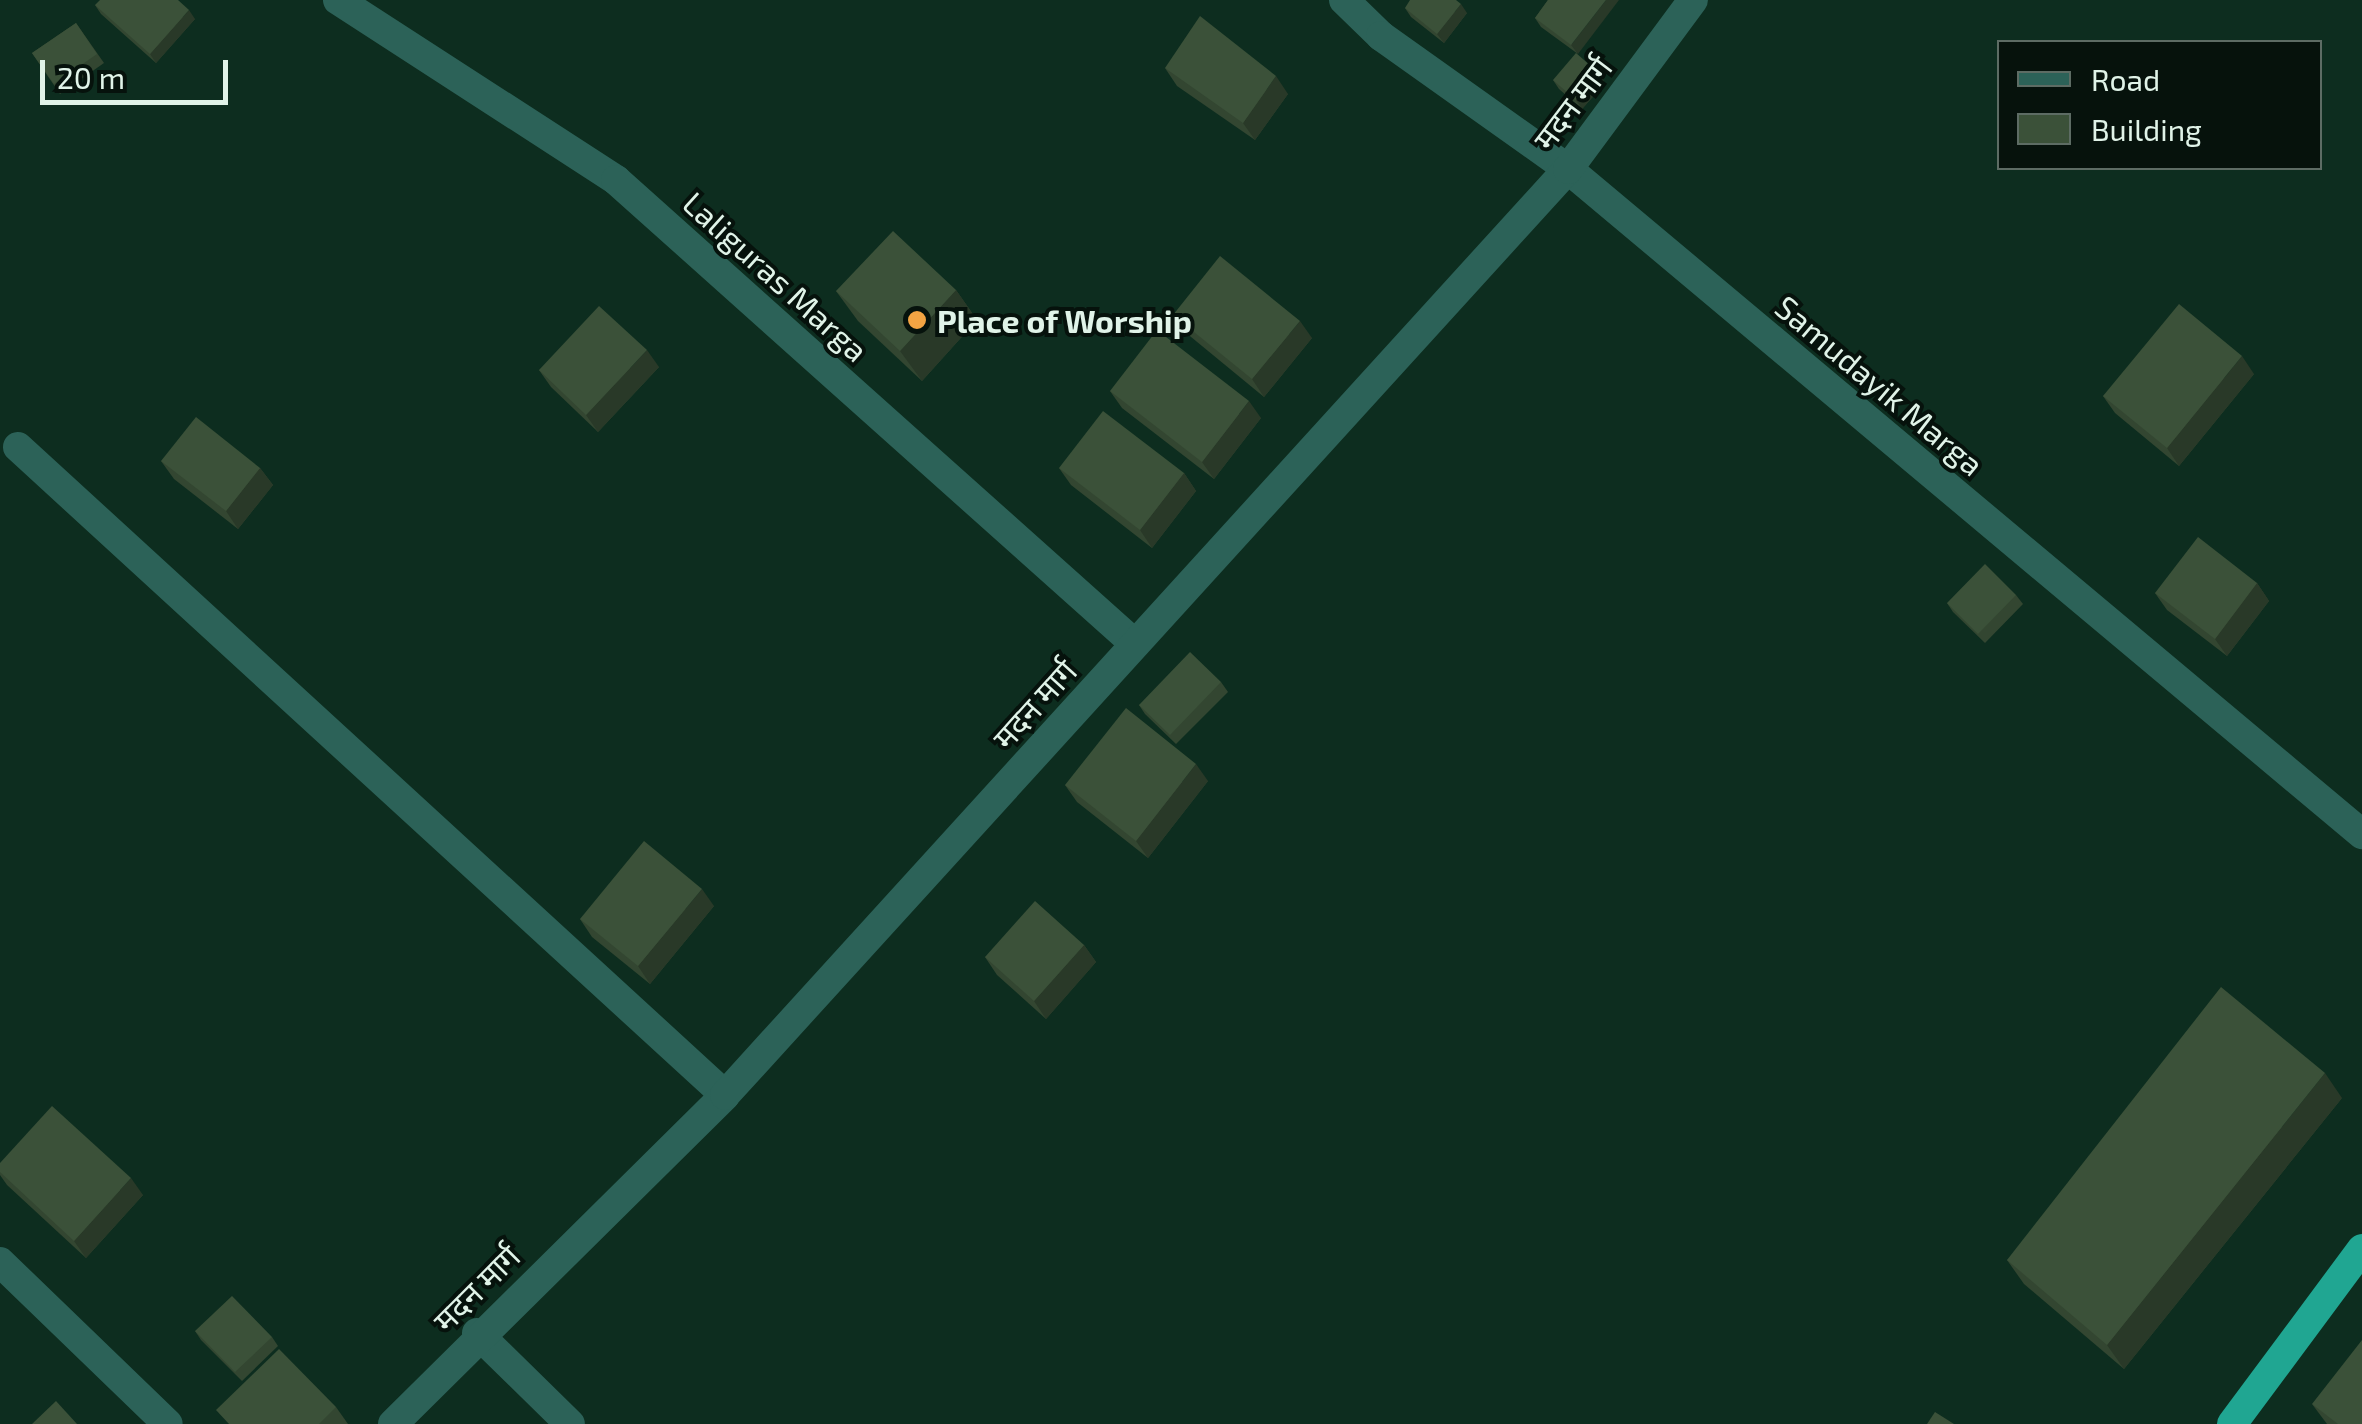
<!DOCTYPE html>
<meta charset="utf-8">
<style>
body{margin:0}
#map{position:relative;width:2362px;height:1424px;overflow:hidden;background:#0d2d1f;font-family:"Exo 2","Noto Sans Devanagari",sans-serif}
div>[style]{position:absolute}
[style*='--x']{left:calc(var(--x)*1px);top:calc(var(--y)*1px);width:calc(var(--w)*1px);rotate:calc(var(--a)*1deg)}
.minor>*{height:30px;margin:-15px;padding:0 15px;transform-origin:15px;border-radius:15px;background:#2c6258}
.trunk>*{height:30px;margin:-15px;padding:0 15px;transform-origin:15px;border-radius:15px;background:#20a692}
.wall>*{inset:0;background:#334631}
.shaded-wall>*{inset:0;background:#293928}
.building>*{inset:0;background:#3b5139}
.dots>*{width:28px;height:28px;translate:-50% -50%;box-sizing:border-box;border:5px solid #06120c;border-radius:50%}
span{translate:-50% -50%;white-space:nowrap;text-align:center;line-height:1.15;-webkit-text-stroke:8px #06120c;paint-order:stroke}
.street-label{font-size:32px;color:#e0f3e8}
.poi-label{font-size:32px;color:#e0f3e8;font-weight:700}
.left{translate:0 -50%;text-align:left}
.legend{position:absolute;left:1997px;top:40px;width:325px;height:130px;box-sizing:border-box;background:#06120c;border:2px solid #5d6c64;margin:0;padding:12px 18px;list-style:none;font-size:30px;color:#e0f3e8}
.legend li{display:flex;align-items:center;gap:20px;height:50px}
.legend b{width:50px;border:2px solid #5d6c64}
.scale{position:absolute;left:40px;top:60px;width:188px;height:45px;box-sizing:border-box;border:5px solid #e0f3e8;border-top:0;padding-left:12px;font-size:30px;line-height:35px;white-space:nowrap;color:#e0f3e8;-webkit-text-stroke:8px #06120c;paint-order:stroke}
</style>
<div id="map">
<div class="minor">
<i style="--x:338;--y:0;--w:331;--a:32.9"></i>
<i style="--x:616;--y:180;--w:696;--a:41.8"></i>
<i style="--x:1344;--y:0;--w:52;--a:44.2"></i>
<i style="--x:1381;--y:36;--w:229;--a:35.4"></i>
<i style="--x:1568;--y:169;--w:1036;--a:39.95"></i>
<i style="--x:18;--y:447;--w:959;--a:42.51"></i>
<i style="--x:0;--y:1262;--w:233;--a:44"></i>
<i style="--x:477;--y:1333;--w:130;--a:44.4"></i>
<i style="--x:393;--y:1424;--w:467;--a:-44.7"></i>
<i style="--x:725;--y:1095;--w:1252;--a:-47.69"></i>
<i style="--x:1568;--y:169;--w:210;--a:-53.5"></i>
</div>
<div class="trunk">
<i style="--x:2232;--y:1424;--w:218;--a:-53.4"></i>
</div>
<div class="wall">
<i style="clip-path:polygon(1548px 0,1578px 54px,1541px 27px,1535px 18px)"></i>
<i style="clip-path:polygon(95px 5px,195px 19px,156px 63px,101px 14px)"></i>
<i style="clip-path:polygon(1405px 8px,1467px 13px,1444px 43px,1411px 17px)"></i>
<i style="clip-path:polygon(76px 23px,104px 63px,60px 94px,32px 53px)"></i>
<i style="clip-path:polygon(1165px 68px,1288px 94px,1255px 140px,1177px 86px)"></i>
<i style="clip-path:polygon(1553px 80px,1605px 83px,1582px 109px,1559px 89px)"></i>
<i style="clip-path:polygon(956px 290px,977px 320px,922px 381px,858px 321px,836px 291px)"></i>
<i style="clip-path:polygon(1173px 315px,1312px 338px,1264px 397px,1185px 332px)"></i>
<i style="clip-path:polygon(659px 367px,598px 432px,551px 387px,539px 370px)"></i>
<i style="clip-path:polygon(2254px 374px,2179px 466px,2115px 413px,2103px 396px)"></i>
<i style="clip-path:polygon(1110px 391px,1261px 418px,1214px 479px,1122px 408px)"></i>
<i style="clip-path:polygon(161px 461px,260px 468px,273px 485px,238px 529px,174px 479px)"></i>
<i style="clip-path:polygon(1059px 468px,1184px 473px,1196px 491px,1152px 548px,1071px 485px)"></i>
<i style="clip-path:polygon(2257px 583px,2269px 601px,2227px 656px,2167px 610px,2155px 593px)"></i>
<i style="clip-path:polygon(2016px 595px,2023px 604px,1985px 643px,1953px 612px,1947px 603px)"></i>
<i style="clip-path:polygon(1221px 682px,1228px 692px,1176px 744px,1145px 714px,1139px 705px)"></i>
<i style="clip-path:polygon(1208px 781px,1148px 858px,1077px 802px,1065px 785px)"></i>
<i style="clip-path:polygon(714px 906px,650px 984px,592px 937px,580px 919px)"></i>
<i style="clip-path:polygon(1084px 945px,1096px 962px,1046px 1019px,997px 975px,985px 957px)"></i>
<i style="clip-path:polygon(2342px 1098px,2124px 1369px,2024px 1284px,2007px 1260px)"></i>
<i style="clip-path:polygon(0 1163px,143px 1195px,86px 1258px,7px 1185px,0 1175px)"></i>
<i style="clip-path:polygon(195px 1331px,272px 1337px,278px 1346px,242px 1381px,201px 1340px)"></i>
<i style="clip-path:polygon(2312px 1404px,2362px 1424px,2327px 1424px)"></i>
<i style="clip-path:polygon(336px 1407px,348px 1424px,229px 1424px)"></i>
</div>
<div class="shaded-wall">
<i style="clip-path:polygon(1606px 0,1619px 0,1578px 54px,1571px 45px)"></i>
<i style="clip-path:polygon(1461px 4px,1467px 13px,1444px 43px,1437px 34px)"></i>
<i style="clip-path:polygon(189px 10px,195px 19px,156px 63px,150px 54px)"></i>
<i style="clip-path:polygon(1599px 73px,1605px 83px,1582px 109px,1576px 100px)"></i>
<i style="clip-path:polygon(1276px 76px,1288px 94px,1255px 140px,1243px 123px)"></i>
<i style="clip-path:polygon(956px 290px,977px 320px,922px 381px,900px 351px)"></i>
<i style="clip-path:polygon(1300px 321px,1312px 338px,1264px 397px,1252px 379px)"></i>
<i style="clip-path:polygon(647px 350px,659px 367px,598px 432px,586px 415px)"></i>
<i style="clip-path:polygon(2242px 356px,2254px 374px,2179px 466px,2167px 448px)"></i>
<i style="clip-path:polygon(1249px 401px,1261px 418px,1214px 479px,1202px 462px)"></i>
<i style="clip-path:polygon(260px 468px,273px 485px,238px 529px,226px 511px)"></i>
<i style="clip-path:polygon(1184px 473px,1196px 491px,1152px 548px,1140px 530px)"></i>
<i style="clip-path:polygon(2257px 583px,2269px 601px,2227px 656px,2215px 639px)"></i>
<i style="clip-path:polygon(1196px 764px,1208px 781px,1148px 858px,1136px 841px)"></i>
<i style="clip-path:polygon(702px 889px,714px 906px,650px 984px,638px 966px)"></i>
<i style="clip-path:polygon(1084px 945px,1096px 962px,1046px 1019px,1034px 1001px)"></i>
<i style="clip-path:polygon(2325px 1073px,2342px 1098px,2124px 1369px,2107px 1345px)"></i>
<i style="clip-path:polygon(131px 1178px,143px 1195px,86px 1258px,74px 1241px)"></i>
</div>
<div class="building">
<i style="clip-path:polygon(100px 0,178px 0,189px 10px,150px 54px,95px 5px)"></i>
<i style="clip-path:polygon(1410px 0,1456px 0,1461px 4px,1437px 34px,1405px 8px)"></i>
<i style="clip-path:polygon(1548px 0,1606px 0,1571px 45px,1535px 18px)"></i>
<i style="clip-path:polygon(1200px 16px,1276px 76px,1243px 123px,1165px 68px)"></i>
<i style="clip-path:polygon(76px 23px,97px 54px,54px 84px,32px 53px)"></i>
<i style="clip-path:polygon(1576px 53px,1599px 73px,1576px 100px,1553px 80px)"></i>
<i style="clip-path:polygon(893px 231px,956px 290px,900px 351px,836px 291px)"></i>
<i style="clip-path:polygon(1220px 256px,1300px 321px,1252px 379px,1173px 315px)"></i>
<i style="clip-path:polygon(2179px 304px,2242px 356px,2167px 448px,2103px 396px)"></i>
<i style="clip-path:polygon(599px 306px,647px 350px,586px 415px,539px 370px)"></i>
<i style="clip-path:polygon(1157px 330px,1249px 401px,1202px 462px,1110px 391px)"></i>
<i style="clip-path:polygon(1103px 411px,1184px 473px,1140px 530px,1059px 468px)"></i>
<i style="clip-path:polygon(196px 417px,260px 468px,226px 511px,161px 461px)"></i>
<i style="clip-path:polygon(2198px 537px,2257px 583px,2215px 639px,2155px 593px)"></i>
<i style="clip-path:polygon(1985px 564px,2016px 595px,1978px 634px,1947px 603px)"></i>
<i style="clip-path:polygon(1190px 652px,1221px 682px,1170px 735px,1139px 705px)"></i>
<i style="clip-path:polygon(1126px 708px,1196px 764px,1136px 841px,1065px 785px)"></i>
<i style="clip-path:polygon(644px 841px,702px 889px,638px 966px,580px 919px)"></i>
<i style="clip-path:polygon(1035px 901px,1084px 945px,1034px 1001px,985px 957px)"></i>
<i style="clip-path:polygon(2221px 987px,2325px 1073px,2107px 1345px,2007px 1260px)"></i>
<i style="clip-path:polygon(52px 1106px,131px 1178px,74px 1241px,0 1172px,0 1163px)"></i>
<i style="clip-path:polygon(232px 1296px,272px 1337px,235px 1372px,195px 1331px)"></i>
<i style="clip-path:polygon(2362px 1340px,2362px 1424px,2338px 1424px,2312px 1404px)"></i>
<i style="clip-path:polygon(279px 1349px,336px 1407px,319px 1424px,229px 1424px,216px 1410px)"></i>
<i style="clip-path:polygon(56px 1401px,77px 1424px,32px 1424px)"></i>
<i style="clip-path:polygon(1935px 1412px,1954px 1424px,1927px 1424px)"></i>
</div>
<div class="dots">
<i style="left:917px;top:320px;background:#f3a443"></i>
</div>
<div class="street-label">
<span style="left:1572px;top:103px;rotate:-53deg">मदन मार्ग</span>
<span style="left:776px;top:276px;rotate:42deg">Laliguras Marga</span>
<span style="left:1880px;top:385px;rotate:40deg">Samudayik Marga</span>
<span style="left:1034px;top:704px;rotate:-48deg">मदन मार्ग</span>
<span style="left:476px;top:1288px;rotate:-45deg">मदन मार्ग</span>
</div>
<div class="poi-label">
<span class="left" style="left:937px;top:320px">Place of Worship</span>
</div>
<ul class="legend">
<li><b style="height:12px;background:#2c6258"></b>Road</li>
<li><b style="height:28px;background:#3b5139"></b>Building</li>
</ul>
<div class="scale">20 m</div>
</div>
